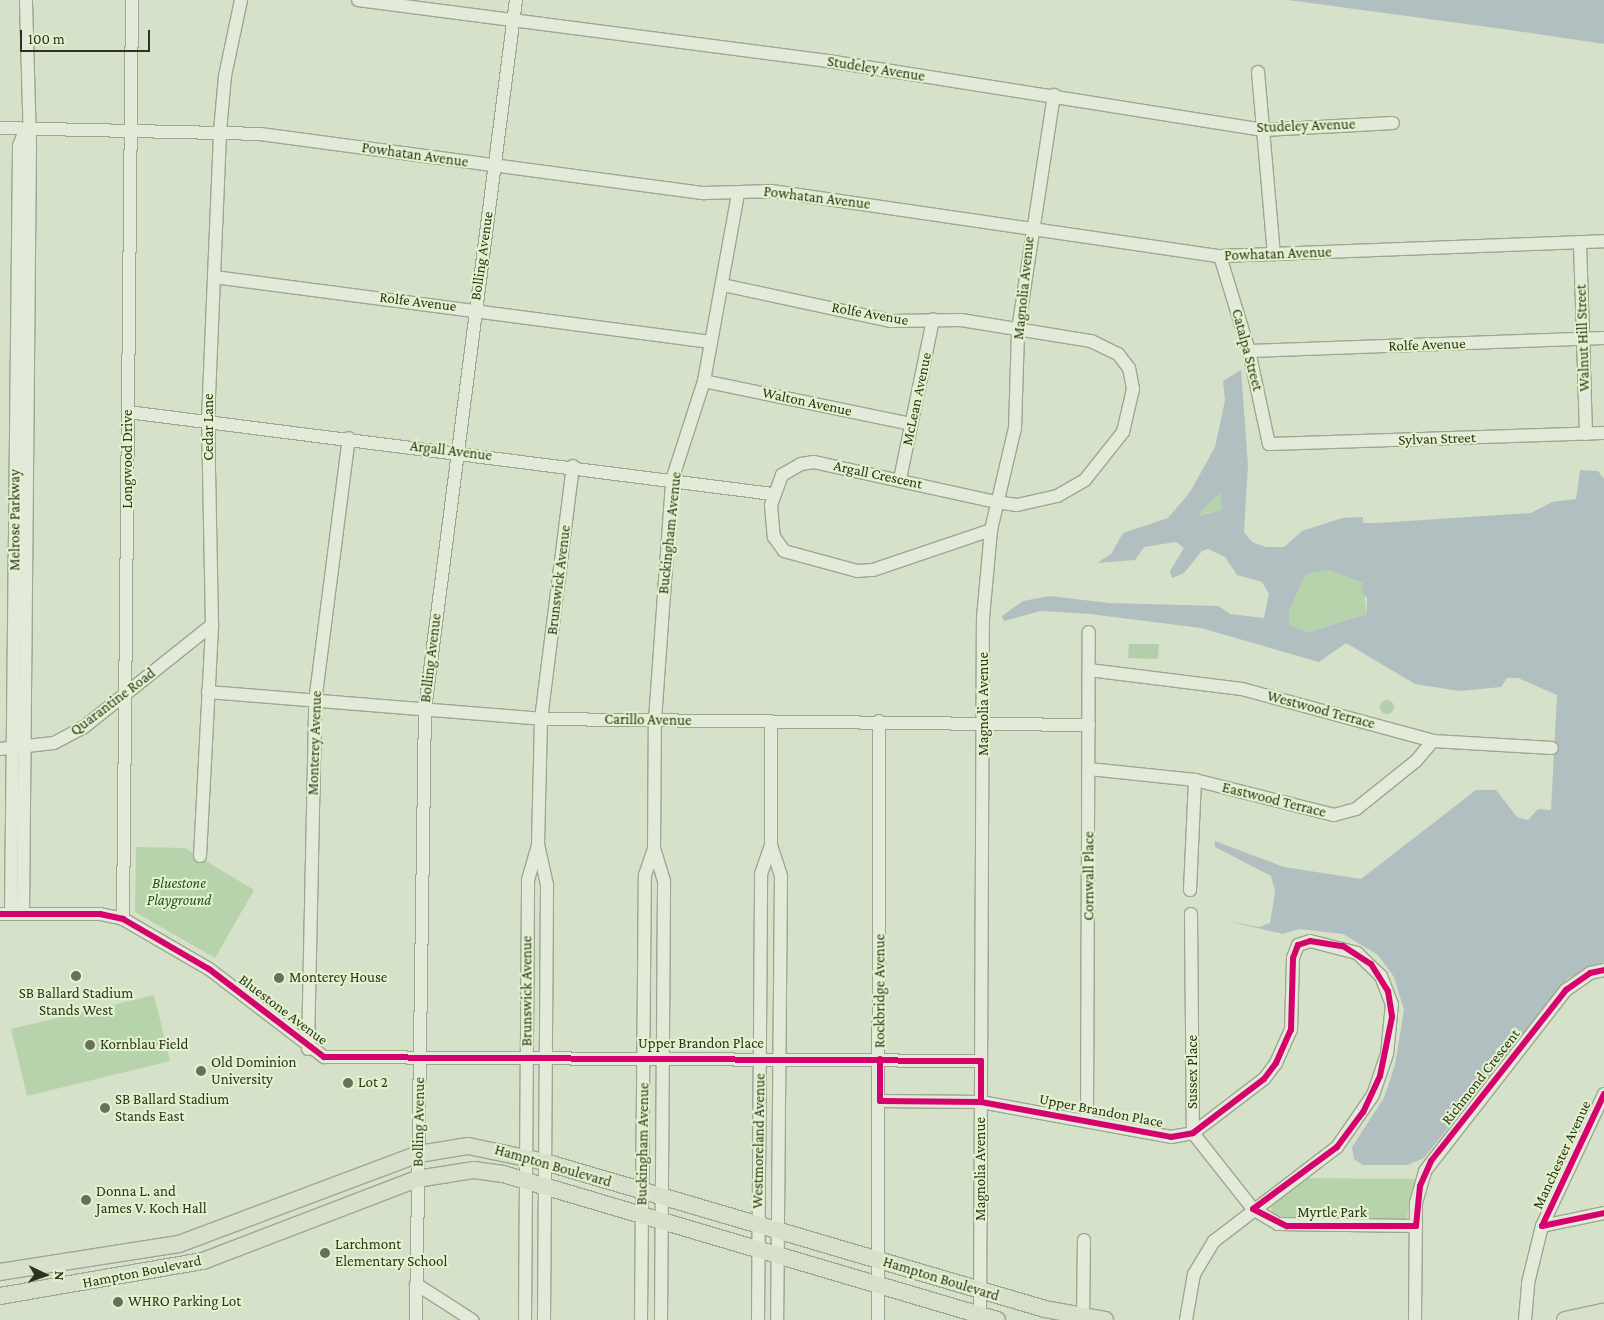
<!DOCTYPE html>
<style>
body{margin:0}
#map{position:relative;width:1604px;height:1320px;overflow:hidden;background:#d6e1c9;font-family:"Crimson Pro",serif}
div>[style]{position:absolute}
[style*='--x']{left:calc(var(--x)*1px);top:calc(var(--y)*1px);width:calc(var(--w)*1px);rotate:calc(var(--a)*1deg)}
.green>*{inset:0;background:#b6d3ac}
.cemetery>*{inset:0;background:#b4cdab}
.round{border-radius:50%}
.water>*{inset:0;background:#b2bfc1}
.roads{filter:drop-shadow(1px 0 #9ea693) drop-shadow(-1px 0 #9ea693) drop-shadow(0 1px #9ea693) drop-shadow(0 -1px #9ea693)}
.minor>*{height:12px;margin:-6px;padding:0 6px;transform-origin:6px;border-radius:6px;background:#e3eada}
.major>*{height:16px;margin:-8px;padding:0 8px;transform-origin:8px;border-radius:8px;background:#d8e0cc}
.cycleway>*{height:6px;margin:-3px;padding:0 3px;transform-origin:3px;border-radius:3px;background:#d6006c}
.dots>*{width:14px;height:14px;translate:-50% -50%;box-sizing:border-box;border:2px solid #e2f3ce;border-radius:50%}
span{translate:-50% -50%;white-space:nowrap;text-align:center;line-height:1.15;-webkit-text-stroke:4px #e2f3ce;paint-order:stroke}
.street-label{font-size:15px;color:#2e331c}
.park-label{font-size:15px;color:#244e24;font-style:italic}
.poi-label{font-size:15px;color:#2e331c}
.left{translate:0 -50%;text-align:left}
.north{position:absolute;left:20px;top:1250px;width:50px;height:50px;-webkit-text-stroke:4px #e2f3ce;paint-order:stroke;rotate:93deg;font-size:14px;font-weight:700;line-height:20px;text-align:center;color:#2e331c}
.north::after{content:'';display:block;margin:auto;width:18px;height:22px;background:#2e331c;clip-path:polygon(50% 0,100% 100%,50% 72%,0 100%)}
.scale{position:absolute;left:20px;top:30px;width:130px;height:22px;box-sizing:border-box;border:2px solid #2e331c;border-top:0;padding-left:6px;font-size:15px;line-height:18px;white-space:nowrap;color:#2e331c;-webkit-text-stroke:4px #e2f3ce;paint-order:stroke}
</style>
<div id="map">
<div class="green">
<i style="clip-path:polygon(1220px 492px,1222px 510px,1198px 516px,1203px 509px)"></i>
<i style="clip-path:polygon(1328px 570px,1363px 583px,1367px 614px,1309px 632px,1290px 626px,1289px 611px,1306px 574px)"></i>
<i style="clip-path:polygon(136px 847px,185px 848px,254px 890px,215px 958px,135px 912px)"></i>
<i style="clip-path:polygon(154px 995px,170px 1061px,27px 1096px,11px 1029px)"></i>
<i style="clip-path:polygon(1309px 1178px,1415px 1179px,1406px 1221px,1291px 1223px,1272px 1215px,1271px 1204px)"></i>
</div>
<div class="cemetery">
<i style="clip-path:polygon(1129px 644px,1159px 644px,1158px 659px,1128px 658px)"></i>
<i class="round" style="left:1380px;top:700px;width:14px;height:14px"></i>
</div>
<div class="water">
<i style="clip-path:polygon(1288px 0,1604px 0,1604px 44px,1503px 29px)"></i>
<i style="clip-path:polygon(evenodd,1241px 370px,1248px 465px,1244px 532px,1252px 542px,1266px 547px,1284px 547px,1302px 531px,1342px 518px,1363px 517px,1363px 523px,1377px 523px,1531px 513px,1552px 502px,1576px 499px,1580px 470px,1598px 471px,1604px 479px,1604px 962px,1568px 978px,1424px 1158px,1407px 1165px,1363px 1165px,1354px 1159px,1352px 1147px,1384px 1098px,1395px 1065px,1404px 1010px,1394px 977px,1378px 955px,1343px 934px,1299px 929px,1283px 934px,1227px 921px,1259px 927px,1270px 923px,1275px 892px,1271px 876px,1215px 847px,1215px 841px,1284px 867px,1361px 879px,1476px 790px,1496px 790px,1517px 817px,1528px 820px,1538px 809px,1551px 810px,1557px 695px,1518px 678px,1507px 678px,1501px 687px,1459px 691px,1415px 684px,1346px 643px,1319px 662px,1201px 628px,1090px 614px,1041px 611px,1004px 621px,1002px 616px,1023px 601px,1050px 596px,1109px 603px,1219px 606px,1230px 614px,1264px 618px,1269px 594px,1262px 582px,1237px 575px,1225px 557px,1208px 549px,1202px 551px,1184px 573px,1172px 578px,1170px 571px,1184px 548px,1176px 542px,1144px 547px,1135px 560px,1097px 563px,1111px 554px,1123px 533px,1168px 518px,1190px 492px,1215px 447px,1225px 400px,1223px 381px,1241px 370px,1220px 493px,1222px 510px,1199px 516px,1203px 509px,1220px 493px,1241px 370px,1328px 570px,1363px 583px,1361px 592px,1367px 598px,1367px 614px,1309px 632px,1290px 626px,1289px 611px,1306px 574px,1328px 570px)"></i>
</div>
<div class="roads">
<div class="minor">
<i style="--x:358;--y:0;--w:474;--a:7.4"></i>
<i style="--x:828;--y:61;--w:441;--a:9"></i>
<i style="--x:1264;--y:130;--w:129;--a:-3.1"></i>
<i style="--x:1258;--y:72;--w:183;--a:85"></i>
<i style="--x:0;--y:128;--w:260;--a:1.3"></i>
<i style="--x:260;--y:134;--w:448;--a:7.6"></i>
<i style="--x:704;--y:193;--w:68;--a:-1.7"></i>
<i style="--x:772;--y:191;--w:453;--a:8.3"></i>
<i style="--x:1220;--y:256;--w:384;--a:-2.2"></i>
<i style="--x:1580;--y:242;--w:192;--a:88.2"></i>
<i style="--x:1220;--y:256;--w:99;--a:73"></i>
<i style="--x:1249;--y:351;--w:95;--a:77.9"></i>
<i style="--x:1269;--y:444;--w:335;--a:-1.9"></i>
<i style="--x:214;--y:277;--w:501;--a:7.45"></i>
<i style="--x:723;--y:285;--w:172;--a:12.1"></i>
<i style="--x:891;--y:321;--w:70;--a:-0.8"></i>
<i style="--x:961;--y:320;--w:132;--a:9.2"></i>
<i style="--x:1091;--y:341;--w:30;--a:26"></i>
<i style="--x:1118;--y:354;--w:18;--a:52"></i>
<i style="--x:1129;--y:368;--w:21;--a:79"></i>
<i style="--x:1133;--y:389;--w:44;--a:103.1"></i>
<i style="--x:1123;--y:432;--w:61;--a:128.4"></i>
<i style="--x:1085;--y:480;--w:32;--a:150"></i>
<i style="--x:1057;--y:496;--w:41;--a:167.3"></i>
<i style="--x:1017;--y:505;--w:21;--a:-172"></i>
<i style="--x:996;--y:502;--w:186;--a:-167.6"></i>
<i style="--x:814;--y:462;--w:13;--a:171"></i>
<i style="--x:801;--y:464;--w:22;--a:150"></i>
<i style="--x:782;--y:475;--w:32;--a:110"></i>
<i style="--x:771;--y:505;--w:32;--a:85"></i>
<i style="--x:774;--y:537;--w:17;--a:54"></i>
<i style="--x:784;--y:551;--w:76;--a:15.3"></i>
<i style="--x:857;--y:571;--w:16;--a:-4"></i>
<i style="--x:873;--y:570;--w:125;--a:-18.7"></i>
<i style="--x:1249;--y:351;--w:355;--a:-2.1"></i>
<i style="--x:704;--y:381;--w:211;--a:11.7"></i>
<i style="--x:128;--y:412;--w:650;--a:7.25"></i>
<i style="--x:900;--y:479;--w:163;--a:-78.3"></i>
<i style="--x:1089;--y:670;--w:154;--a:7.1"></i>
<i style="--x:1242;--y:689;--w:198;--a:15.2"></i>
<i style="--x:1433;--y:741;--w:119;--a:3.4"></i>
<i style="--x:208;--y:692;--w:334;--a:4.6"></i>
<i style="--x:541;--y:719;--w:548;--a:0.63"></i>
<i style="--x:771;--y:721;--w:124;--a:90"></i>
<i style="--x:771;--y:845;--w:33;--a:72"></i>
<i style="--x:781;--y:876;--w:444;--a:90.5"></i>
<i style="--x:0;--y:749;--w:54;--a:-6.3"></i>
<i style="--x:54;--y:743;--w:34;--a:-28"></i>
<i style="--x:84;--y:727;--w:164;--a:-38.6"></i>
<i style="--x:1089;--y:769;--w:107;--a:5.9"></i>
<i style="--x:1195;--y:780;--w:143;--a:14.1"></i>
<i style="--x:1334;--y:815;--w:23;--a:-15"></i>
<i style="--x:1356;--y:809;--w:77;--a:-38.7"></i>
<i style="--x:1416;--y:761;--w:26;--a:-50"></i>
<i style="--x:200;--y:856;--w:231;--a:-87"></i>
<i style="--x:212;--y:625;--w:205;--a:-91.1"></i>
<i style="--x:208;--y:420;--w:289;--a:-87.6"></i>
<i style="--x:220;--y:131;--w:55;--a:-84.8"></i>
<i style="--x:225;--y:76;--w:78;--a:-78.1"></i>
<i style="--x:1190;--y:890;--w:110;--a:-87.4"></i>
<i style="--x:0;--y:914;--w:100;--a:0"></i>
<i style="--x:100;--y:914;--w:24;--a:12"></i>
<i style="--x:123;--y:919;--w:99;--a:30.2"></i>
<i style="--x:209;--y:969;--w:145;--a:37.4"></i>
<i style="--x:324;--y:1057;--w:657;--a:0.35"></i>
<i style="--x:11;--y:914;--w:768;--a:-89.4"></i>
<i style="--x:19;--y:146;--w:19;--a:-69"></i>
<i style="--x:23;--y:914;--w:769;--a:-89.48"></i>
<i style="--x:30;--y:145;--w:145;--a:-91.6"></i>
<i style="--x:1191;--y:914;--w:219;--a:89.5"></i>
<i style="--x:1193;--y:1133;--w:97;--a:51.7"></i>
<i style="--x:1253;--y:1209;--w:29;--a:31"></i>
<i style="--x:1278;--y:1224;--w:138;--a:0.8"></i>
<i style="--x:123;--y:919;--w:919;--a:-89.44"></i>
<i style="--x:308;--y:1049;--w:347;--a:-88.8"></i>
<i style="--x:315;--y:702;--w:266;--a:-82.7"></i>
<i style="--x:880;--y:1101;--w:101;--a:0.6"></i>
<i style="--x:981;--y:1102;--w:193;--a:10.4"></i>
<i style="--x:1171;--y:1137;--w:22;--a:-10"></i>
<i style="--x:1193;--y:1133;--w:89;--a:-37.3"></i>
<i style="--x:1264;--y:1079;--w:20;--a:-53"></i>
<i style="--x:1276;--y:1063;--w:36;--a:-66"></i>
<i style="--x:1291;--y:1030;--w:72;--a:-88.4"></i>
<i style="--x:1293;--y:958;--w:14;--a:-69"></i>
<i style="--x:1298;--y:945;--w:13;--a:-18"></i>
<i style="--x:1310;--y:941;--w:49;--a:14.3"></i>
<i style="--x:1357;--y:953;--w:33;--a:44"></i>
<i style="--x:1381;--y:976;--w:30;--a:69"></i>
<i style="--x:1392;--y:1004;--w:50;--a:95.7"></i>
<i style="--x:1387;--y:1054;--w:43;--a:108.9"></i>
<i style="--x:1373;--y:1095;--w:63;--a:124.7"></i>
<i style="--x:1337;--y:1147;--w:155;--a:142.6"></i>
<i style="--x:1214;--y:1241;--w:39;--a:121"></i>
<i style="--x:1194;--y:1274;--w:47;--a:99.9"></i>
<i style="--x:1087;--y:1120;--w:488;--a:-89.8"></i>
<i style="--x:1542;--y:1226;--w:63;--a:-11.8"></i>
<i style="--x:416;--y:1284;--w:67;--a:32.7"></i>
<i style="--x:416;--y:1320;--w:611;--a:-89.16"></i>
<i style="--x:425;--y:709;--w:715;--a:-82.69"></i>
<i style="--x:525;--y:1320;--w:440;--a:-89.6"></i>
<i style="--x:528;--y:880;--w:37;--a:-74"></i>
<i style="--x:544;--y:1320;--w:435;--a:-89.6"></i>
<i style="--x:547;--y:885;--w:42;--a:-102.4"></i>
<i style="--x:538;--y:844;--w:125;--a:-88.6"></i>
<i style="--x:541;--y:719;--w:255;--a:-82.8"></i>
<i style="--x:641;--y:1320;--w:445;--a:-89.5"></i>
<i style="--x:645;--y:875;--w:28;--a:-71"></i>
<i style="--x:661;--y:1320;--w:439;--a:-89.6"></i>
<i style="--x:664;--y:881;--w:34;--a:-107"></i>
<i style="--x:654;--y:849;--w:129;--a:-89.6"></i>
<i style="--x:655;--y:720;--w:241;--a:-85.9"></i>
<i style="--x:672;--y:480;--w:104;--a:-72.1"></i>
<i style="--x:704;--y:381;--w:190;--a:-79.7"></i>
<i style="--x:758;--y:1320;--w:446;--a:-89.6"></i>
<i style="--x:761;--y:874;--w:31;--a:-71"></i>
<i style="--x:878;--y:1320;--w:599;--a:-89.9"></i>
<i style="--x:980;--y:1320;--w:702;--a:-89.76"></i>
<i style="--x:983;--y:618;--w:88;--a:-84.8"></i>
<i style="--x:991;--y:530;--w:105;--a:-76.8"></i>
<i style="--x:1015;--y:428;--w:98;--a:-88.2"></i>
<i style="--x:1018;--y:330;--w:238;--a:-81.3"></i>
<i style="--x:1083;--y:1320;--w:80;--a:-89.3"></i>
<i style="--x:1415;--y:1320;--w:117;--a:-89.5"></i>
<i style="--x:1416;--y:1203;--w:33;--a:-74"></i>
<i style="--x:1425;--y:1171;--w:229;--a:-52.1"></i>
<i style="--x:1566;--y:990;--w:29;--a:-35"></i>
<i style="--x:1590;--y:973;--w:14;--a:-12"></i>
<i style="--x:1525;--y:1320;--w:37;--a:-85"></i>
<i style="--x:1528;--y:1283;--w:59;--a:-76.2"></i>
<i style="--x:1542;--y:1226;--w:146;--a:-64.8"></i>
</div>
<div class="major">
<i style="--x:0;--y:1272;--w:181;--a:-8.9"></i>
<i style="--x:179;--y:1244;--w:256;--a:-20.6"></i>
<i style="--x:419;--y:1154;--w:50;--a:-9.3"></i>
<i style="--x:468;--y:1146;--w:79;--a:11.7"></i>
<i style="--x:545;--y:1162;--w:521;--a:16.38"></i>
<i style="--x:1045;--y:1309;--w:61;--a:10.4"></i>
<i style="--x:0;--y:1296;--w:206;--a:-9.8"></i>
<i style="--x:203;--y:1261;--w:229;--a:-21"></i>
<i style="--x:417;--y:1179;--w:58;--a:-9"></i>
<i style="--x:474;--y:1170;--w:29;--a:8"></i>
<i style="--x:503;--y:1174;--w:515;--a:16.46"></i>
<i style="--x:1565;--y:1320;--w:40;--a:-12"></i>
</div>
</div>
<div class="cycleway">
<i style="--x:0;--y:914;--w:100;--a:0"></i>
<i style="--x:100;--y:914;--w:24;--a:12"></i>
<i style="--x:123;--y:919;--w:99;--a:30.2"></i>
<i style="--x:209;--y:969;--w:145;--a:37.4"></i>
<i style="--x:324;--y:1057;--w:657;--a:0.35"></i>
<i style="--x:981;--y:1061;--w:41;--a:90"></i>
<i style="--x:880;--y:1059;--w:42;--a:90"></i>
<i style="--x:880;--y:1101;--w:101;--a:0.6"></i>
<i style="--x:981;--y:1102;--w:193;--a:10.4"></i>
<i style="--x:1171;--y:1137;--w:22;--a:-10"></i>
<i style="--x:1193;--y:1133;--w:89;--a:-37.3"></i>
<i style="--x:1264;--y:1079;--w:20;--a:-53"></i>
<i style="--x:1276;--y:1063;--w:36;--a:-66"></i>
<i style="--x:1291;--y:1030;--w:72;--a:-88.4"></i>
<i style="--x:1293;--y:958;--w:14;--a:-69"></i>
<i style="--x:1298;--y:945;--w:13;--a:-18"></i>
<i style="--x:1310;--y:941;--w:33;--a:9"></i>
<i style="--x:1343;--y:946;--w:33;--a:33"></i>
<i style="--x:1371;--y:964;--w:32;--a:58"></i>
<i style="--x:1388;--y:991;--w:26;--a:81"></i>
<i style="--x:1392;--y:1017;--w:60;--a:101.5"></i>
<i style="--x:1380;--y:1076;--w:40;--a:115"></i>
<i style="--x:1363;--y:1112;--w:44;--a:126.6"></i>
<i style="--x:1337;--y:1147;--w:104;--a:143.6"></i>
<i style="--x:1253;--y:1209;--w:38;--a:27"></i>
<i style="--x:1287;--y:1226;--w:129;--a:0"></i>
<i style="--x:1416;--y:1226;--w:40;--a:-84.3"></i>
<i style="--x:1420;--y:1186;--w:27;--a:-66"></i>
<i style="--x:1431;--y:1161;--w:218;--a:-51.7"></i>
<i style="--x:1566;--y:990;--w:29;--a:-35"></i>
<i style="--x:1590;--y:973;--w:14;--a:-12"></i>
<i style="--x:1542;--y:1226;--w:146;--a:-64.8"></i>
<i style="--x:1542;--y:1226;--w:63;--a:-11.8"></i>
</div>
<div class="dots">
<i style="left:76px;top:976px;background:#697059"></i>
<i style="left:279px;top:978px;background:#697059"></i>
<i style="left:90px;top:1045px;background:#697059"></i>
<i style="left:201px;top:1071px;background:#697059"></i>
<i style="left:348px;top:1083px;background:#697059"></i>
<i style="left:105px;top:1108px;background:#697059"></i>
<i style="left:86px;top:1200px;background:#697059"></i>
<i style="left:325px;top:1253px;background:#697059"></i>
<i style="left:118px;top:1302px;background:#697059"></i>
</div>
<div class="street-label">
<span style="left:876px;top:69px;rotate:9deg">Studeley Avenue</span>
<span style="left:1306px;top:126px;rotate:-2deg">Studeley Avenue</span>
<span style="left:415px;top:155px;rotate:8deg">Powhatan Avenue</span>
<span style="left:817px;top:198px;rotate:7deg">Powhatan Avenue</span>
<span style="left:1278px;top:254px;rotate:-2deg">Powhatan Avenue</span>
<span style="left:482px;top:256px;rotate:-82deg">Bolling Avenue</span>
<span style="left:1024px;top:288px;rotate:-84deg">Magnolia Avenue</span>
<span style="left:418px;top:302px;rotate:7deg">Rolfe Avenue</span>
<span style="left:870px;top:314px;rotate:10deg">Rolfe Avenue</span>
<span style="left:1583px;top:338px;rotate:-92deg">Walnut Hill Street</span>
<span style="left:1427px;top:345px;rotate:-2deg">Rolfe Avenue</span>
<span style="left:1247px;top:350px;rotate:75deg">Catalpa Street</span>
<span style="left:917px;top:399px;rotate:-78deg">McLean Avenue</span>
<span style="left:807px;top:402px;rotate:12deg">Walton Avenue</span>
<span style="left:209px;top:427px;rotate:-90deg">Cedar Lane</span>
<span style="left:1437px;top:439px;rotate:-2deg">Sylvan Street</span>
<span style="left:451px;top:451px;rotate:7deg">Argall Avenue</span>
<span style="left:128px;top:459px;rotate:-90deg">Longwood Drive</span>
<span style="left:878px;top:475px;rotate:12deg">Argall Crescent</span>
<span style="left:15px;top:520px;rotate:-90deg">Melrose Parkway</span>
<span style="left:670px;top:533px;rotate:-84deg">Buckingham Avenue</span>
<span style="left:559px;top:580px;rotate:-83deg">Brunswick Avenue</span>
<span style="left:431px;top:658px;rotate:-83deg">Bolling Avenue</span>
<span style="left:113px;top:702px;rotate:-37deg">Quarantine Road</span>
<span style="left:984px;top:704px;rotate:-90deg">Magnolia Avenue</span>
<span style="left:1321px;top:710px;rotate:15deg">Westwood Terrace</span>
<span style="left:648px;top:720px;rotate:1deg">Carillo Avenue</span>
<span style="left:315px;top:743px;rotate:-88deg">Monterey Avenue</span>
<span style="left:1274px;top:800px;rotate:14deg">Eastwood Terrace</span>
<span style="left:1089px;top:876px;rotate:-90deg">Cornwall Place</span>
<span style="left:527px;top:991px;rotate:-90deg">Brunswick Avenue</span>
<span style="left:880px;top:991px;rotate:-90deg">Rockbridge Avenue</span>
<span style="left:283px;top:1010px;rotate:37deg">Bluestone Avenue</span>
<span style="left:701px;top:1044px">Upper Brandon Place</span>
<span style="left:1193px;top:1072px;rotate:-90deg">Sussex Place</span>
<span style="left:1481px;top:1077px;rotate:-52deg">Richmond Crescent</span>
<span style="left:1101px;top:1111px;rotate:11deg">Upper Brandon Place</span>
<span style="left:419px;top:1122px;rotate:-89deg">Bolling Avenue</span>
<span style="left:759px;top:1141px;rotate:-89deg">Westmoreland Avenue</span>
<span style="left:643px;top:1144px;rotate:-89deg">Buckingham Avenue</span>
<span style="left:1562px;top:1155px;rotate:-65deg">Manchester Avenue</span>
<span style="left:553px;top:1166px;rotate:16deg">Hampton Boulevard</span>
<span style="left:981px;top:1169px;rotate:-90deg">Magnolia Avenue</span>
<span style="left:1332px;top:1213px">Myrtle Park</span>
<span style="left:142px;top:1272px;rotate:-11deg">Hampton Boulevard</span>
<span style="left:941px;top:1279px;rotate:17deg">Hampton Boulevard</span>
</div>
<div class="park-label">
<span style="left:179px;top:892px">Bluestone<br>Playground</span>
</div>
<div class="poi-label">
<span class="left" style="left:289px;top:978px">Monterey House</span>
<span style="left:76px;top:1002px">SB Ballard Stadium<br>Stands West</span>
<span class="left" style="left:100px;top:1045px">Kornblau Field</span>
<span class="left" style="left:211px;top:1071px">Old Dominion<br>University</span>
<span class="left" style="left:358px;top:1083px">Lot 2</span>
<span class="left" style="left:115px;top:1108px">SB Ballard Stadium<br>Stands East</span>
<span class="left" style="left:96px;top:1200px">Donna L. and<br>James V. Koch Hall</span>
<span class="left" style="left:335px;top:1253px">Larchmont<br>Elementary School</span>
<span class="left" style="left:128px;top:1302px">WHRO Parking Lot</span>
</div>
<div class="north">N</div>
<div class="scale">100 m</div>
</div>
